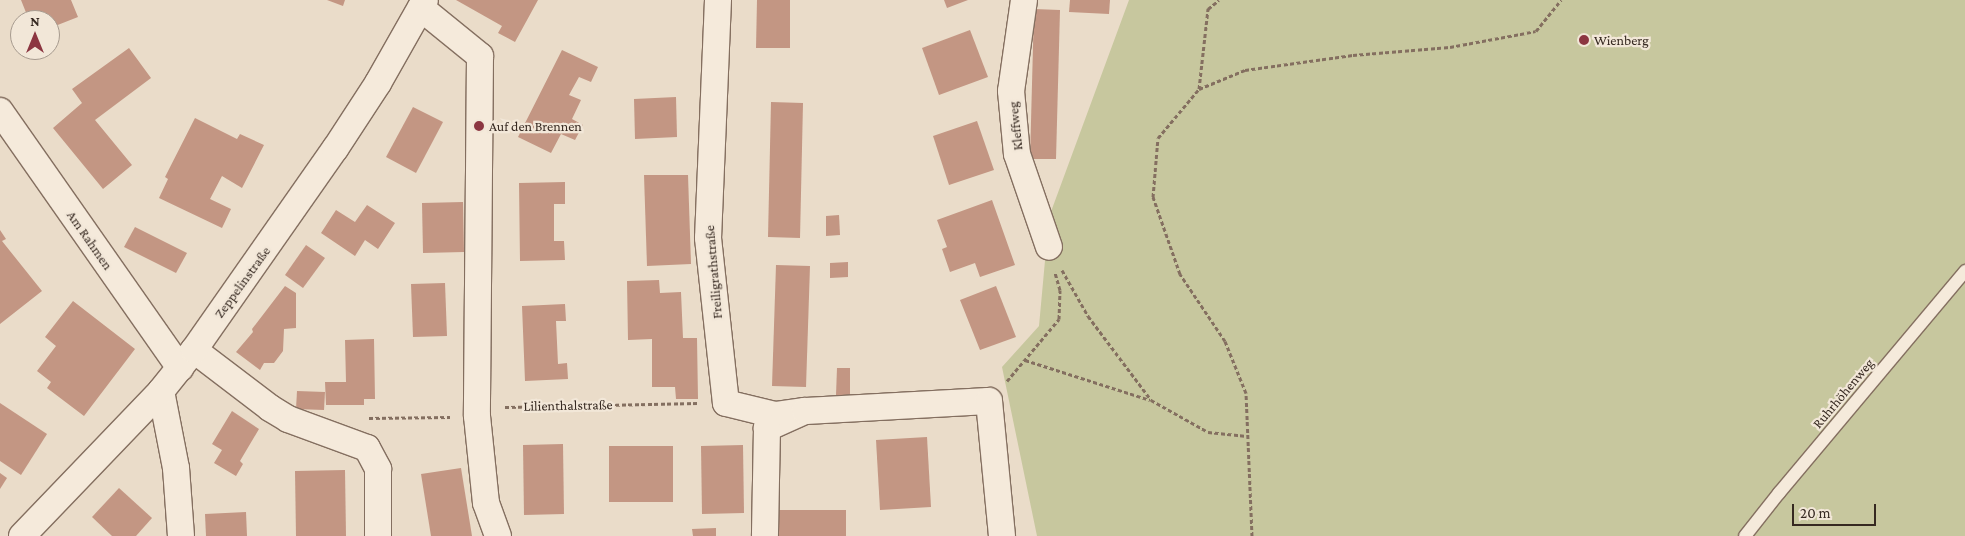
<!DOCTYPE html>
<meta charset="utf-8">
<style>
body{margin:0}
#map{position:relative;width:1965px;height:536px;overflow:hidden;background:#eadcc9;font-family:"Crimson Pro",serif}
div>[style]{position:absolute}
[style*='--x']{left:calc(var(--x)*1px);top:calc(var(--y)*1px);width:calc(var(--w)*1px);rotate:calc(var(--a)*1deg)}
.green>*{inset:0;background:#c7c79e}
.building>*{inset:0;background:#c39683}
.path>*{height:3px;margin-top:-1.5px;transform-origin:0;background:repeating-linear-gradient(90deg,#846f60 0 4px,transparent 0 6.5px)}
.roads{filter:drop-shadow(1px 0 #846f60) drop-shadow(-1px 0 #846f60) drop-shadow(0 1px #846f60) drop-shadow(0 -1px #846f60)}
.service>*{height:12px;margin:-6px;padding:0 6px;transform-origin:6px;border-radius:6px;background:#f5eadb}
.minor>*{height:26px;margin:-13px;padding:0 13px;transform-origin:13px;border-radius:13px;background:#f5eadb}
.dots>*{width:14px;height:14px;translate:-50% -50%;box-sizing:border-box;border:2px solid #f2e7d8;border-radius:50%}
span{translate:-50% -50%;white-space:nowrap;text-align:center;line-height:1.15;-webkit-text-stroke:4.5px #f2e7d8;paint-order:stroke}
.poi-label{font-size:14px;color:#362921}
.left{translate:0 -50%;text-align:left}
.street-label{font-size:14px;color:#362921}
.north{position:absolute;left:10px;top:10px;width:50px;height:50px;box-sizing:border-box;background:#f2e7d8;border:1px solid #a79b8f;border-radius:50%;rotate:0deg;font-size:14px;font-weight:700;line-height:20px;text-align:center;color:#362921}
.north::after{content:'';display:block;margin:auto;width:18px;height:22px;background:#8c3641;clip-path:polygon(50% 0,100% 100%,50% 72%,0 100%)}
.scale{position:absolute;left:1792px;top:504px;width:84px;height:22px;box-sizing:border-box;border:2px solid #362921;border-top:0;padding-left:6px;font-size:15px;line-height:18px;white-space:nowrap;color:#362921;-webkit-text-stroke:4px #f2e7d8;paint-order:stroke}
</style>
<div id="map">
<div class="green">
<i style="clip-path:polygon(1129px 0,1965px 0,1965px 536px,1037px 536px,1002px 367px,1039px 326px,1049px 217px)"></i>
</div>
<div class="building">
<i style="clip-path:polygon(21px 0,71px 0,78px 17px,50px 28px,50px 20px,29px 20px)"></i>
<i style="clip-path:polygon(327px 0,345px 0,343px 6px)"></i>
<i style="clip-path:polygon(456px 0,538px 0,515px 42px,498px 33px,502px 26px)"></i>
<i style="clip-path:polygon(757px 0,790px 0,790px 48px,756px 48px)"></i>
<i style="clip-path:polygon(944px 0,968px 0,947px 8px)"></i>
<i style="clip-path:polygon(1070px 0,1110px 0,1109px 14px,1069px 12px)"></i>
<i style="clip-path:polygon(1034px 9px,1060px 10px,1056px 159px,1030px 159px)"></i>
<i style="clip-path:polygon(970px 30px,988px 77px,939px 95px,922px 48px)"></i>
<i style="clip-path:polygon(129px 48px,151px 78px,95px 120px,132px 165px,103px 189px,53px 128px,82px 103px,72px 89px)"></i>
<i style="clip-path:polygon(562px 50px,598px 67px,591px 82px,579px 77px,569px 95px,581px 100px,572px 119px,583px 125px,575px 140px,561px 134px,551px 153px,518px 137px)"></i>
<i style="clip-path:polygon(676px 97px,677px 137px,635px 139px,634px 99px)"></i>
<i style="clip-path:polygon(771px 102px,803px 103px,800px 238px,768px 237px)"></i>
<i style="clip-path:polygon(413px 107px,443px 122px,416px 173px,386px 157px)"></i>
<i style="clip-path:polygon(195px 118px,237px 139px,240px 134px,264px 145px,242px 188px,222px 176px,210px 199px,231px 209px,222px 228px,159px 198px,168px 179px,165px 177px)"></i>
<i style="clip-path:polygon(977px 121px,994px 170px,949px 185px,933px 136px)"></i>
<i style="clip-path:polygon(644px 175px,688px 175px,691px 264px,647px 266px)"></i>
<i style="clip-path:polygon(565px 182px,565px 204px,554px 204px,554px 241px,564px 241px,565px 260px,520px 261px,519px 183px)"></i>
<i style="clip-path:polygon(992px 200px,1015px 265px,980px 277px,975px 263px,950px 272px,942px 249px,947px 247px,937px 220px)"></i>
<i style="clip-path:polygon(463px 202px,464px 252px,423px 253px,422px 203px)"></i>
<i style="clip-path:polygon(367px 205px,395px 223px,378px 249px,365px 240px,355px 256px,321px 233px,336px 210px,355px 222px)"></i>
<i style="clip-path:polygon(839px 215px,840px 235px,826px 236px,826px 216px)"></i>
<i style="clip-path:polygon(135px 227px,187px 253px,176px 273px,124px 247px)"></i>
<i style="clip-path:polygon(0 230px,6px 239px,2px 241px,42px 291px,0 324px)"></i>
<i style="clip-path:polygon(306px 245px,325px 258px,303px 288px,285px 275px)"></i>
<i style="clip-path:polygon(848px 262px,848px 277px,830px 278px,830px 263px)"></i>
<i style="clip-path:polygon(776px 265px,810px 266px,806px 387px,772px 386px)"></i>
<i style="clip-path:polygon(659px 280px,660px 293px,681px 292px,683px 338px,697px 338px,698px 399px,676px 399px,675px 387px,652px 387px,652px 339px,628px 340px,627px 281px)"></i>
<i style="clip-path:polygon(445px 283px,447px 336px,413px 337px,411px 284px)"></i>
<i style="clip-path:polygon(285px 286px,296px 293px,296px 328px,284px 329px,283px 351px,274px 363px,264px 363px,260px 370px,236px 352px,253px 332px,252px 329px)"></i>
<i style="clip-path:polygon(996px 286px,1016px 337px,980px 350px,960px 300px)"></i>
<i style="clip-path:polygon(73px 301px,135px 349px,84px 416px,47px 388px,51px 382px,37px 371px,56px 346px,45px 337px)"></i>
<i style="clip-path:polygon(565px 304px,566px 321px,556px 321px,558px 364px,567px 363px,568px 379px,525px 381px,522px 306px)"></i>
<i style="clip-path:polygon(374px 339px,375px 399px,364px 399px,364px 405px,326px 405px,325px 382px,346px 382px,345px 340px)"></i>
<i style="clip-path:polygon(837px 368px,850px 368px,850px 396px,836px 395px)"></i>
<i style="clip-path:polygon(297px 391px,325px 392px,324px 410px,296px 409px)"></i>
<i style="clip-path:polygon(0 403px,47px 434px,21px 475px,0 461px)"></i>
<i style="clip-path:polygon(232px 411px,259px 429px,240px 461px,243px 464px,236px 476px,214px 463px,222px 450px,212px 444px)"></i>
<i style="clip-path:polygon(927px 437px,931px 507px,880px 510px,876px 440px)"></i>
<i style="clip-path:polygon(563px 444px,564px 514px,524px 515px,523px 445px)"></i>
<i style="clip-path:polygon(743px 445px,744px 513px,702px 514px,701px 446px)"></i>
<i style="clip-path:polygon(609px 446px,673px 446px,673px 502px,609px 502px)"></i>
<i style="clip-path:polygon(461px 468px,472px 536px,431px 536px,421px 474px)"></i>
<i style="clip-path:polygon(345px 470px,346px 536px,296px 536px,295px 471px)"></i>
<i style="clip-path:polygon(0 473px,7px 478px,0 489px)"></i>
<i style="clip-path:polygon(119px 488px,152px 518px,136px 536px,112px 536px,92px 517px)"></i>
<i style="clip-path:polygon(779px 510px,846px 510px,846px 536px,779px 536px)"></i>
<i style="clip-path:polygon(246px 512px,247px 536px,206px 536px,205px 514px)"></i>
<i style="clip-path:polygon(716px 528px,716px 536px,693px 536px,692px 529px)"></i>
</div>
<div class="path">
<i style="--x:1199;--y:89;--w:81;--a:-83.6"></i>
<i style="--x:1208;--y:9;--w:14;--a:-39"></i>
<i style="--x:1062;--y:270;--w:53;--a:60.5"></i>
<i style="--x:1088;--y:316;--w:105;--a:53.1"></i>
<i style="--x:1151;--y:400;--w:65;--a:29.3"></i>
<i style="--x:1208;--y:432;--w:39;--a:6"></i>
<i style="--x:1025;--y:360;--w:131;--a:17.7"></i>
<i style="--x:1007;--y:381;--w:81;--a:-50"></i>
<i style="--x:1059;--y:319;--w:29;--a:-88"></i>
<i style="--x:1060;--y:290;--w:19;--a:-106"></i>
<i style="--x:505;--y:407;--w:193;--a:-1.2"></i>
<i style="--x:369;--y:418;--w:81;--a:-0.7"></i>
<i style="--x:1252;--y:536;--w:143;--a:-92.4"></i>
<i style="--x:1246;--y:393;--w:56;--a:-112"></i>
<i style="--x:1225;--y:341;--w:81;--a:-123.9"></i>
<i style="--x:1180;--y:274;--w:82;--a:-109.3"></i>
<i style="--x:1153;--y:197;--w:59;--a:-85.2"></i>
<i style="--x:1158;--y:138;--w:64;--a:-50.1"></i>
<i style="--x:1199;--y:89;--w:50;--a:-22.4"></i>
<i style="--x:1245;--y:70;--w:109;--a:-7.9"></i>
<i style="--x:1353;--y:55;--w:97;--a:-4.7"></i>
<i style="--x:1450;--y:47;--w:87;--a:-10.5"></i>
<i style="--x:1536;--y:31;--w:40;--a:-51"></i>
</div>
<div class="roads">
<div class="service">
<i style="--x:1745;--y:536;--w:55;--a:-51.7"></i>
<i style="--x:1779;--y:493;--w:290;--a:-50"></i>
</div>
<div class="minor">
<i style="--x:718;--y:0;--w:238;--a:92.4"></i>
<i style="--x:708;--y:238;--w:166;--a:83.8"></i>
<i style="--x:726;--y:403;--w:50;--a:13.8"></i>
<i style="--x:775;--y:415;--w:30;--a:-8"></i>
<i style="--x:805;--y:411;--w:42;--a:155.9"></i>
<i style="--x:767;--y:428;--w:108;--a:91.1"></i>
<i style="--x:1024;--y:0;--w:92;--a:98.1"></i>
<i style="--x:1011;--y:91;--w:63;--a:84.6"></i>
<i style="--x:1017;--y:154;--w:98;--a:71"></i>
<i style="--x:421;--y:8;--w:76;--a:39.1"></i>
<i style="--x:480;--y:56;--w:360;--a:90.5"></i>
<i style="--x:477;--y:416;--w:87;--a:84.1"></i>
<i style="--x:486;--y:503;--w:35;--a:70"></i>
<i style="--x:0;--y:111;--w:314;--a:55"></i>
<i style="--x:194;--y:350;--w:96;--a:37.3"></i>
<i style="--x:270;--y:408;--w:21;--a:31"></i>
<i style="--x:288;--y:419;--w:84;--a:20.2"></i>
<i style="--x:367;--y:448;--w:24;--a:62"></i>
<i style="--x:378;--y:469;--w:67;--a:90"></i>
<i style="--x:161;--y:391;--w:78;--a:79"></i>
<i style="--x:176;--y:468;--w:68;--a:85.8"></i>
<i style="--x:805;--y:411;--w:184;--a:-3.1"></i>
<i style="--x:989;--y:401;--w:136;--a:84.5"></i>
<i style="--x:22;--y:536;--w:201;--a:-46.2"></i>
<i style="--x:161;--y:391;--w:53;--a:-51.2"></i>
<i style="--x:194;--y:350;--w:246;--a:-55"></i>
<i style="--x:335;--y:149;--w:79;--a:-56.9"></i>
<i style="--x:378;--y:83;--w:95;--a:-60.5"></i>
</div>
</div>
<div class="dots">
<i style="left:1584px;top:40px;background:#8c3641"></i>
<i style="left:479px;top:126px;background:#8c3641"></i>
</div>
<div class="poi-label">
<span class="left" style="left:1594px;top:40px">Wienberg</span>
<span class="left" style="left:489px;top:126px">Auf den Brennen</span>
</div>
<div class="street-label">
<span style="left:1015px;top:126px;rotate:-96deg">Kleffweg</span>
<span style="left:90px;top:240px;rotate:55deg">Am Rahmen</span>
<span style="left:713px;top:272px;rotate:-95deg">Freiligrathstraße</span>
<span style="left:242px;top:282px;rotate:-54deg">Zeppelinstraße</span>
<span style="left:1843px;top:393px;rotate:-50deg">Ruhrhöhenweg</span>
<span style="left:568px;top:405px;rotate:-1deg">Lilienthalstraße</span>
</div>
<div class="north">N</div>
<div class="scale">20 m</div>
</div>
